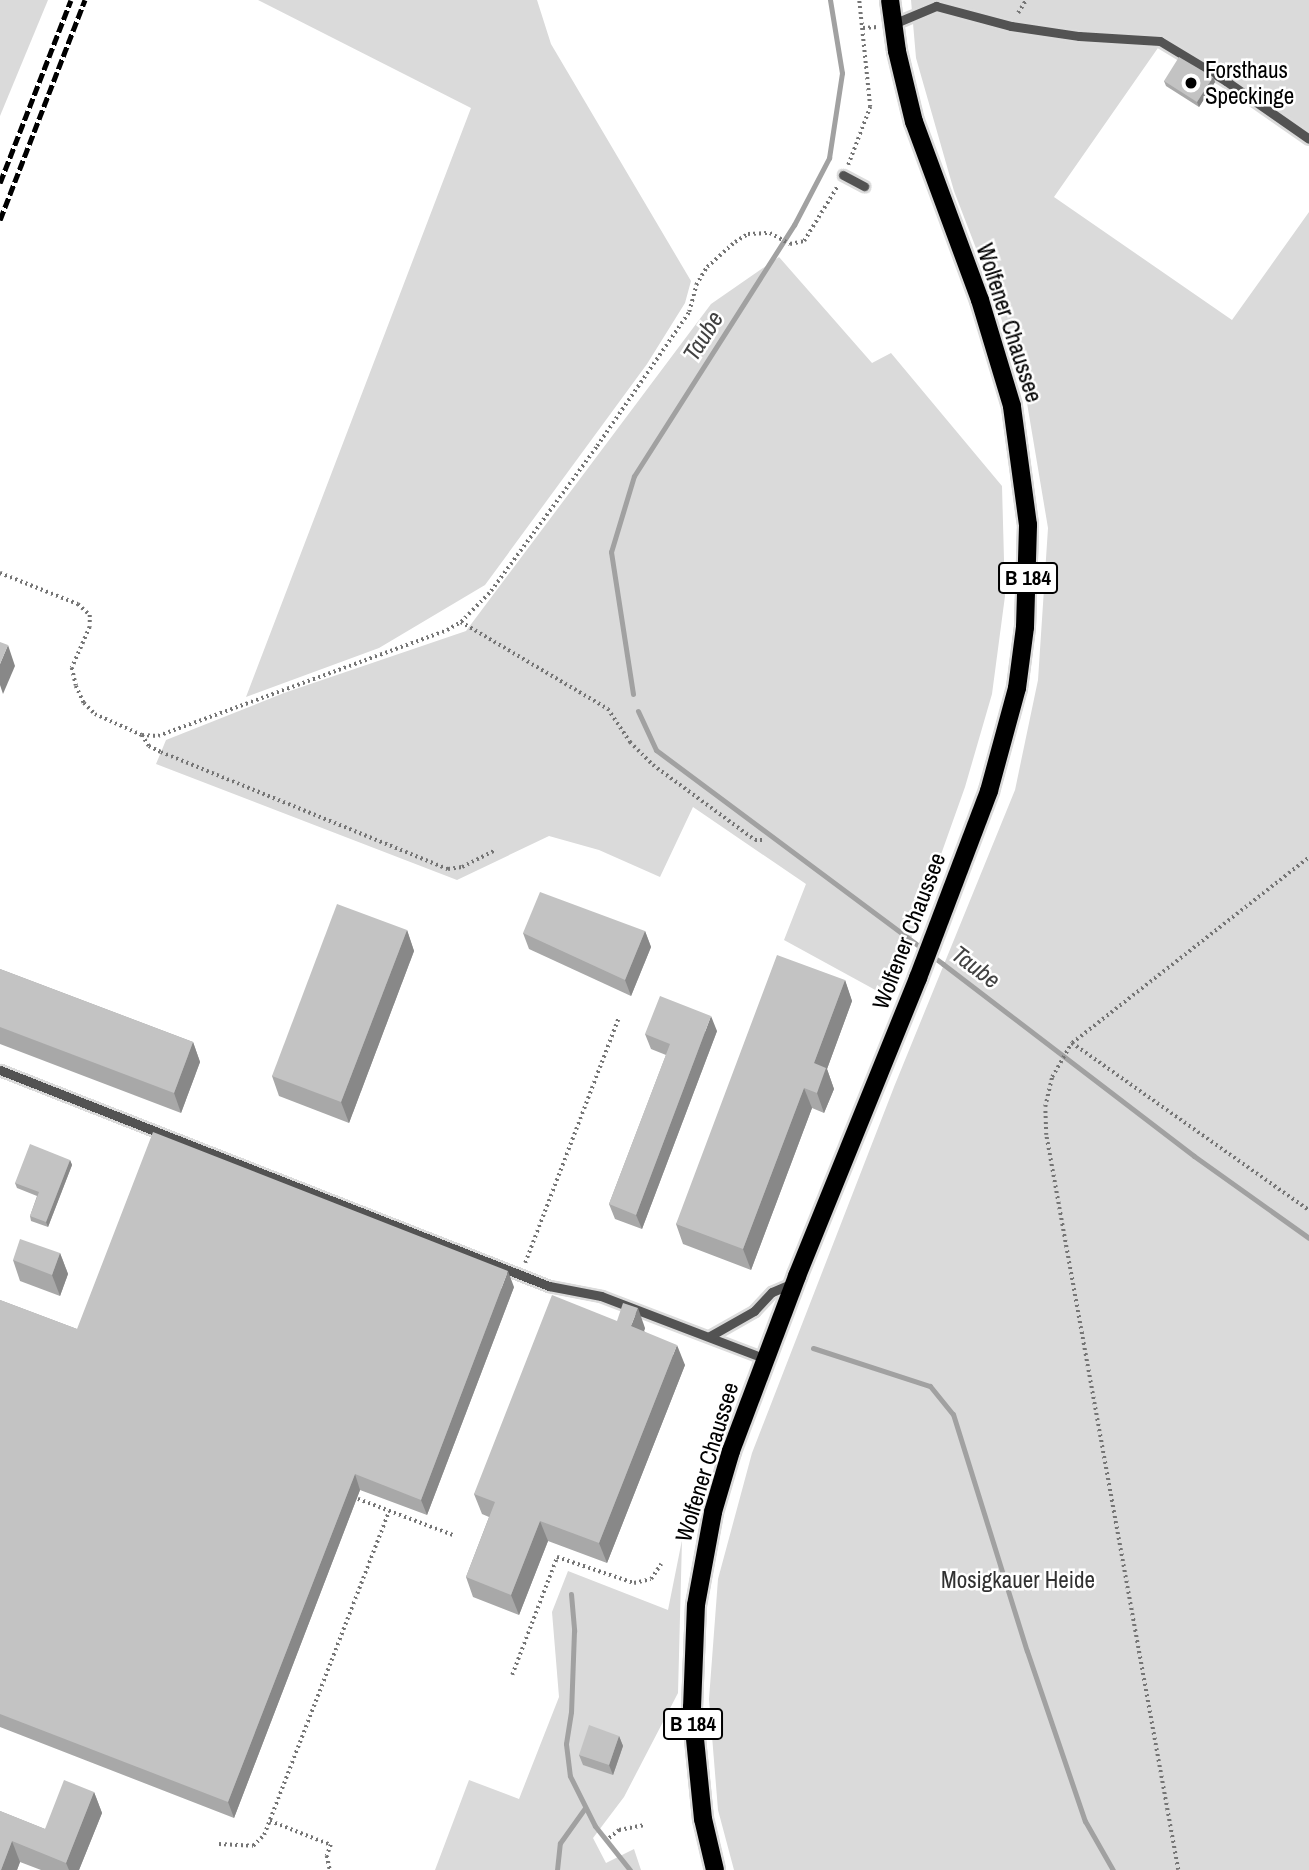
<!DOCTYPE html>
<style>
body{margin:0}
#map{position:relative;width:1309px;height:1870px;overflow:hidden;background:#fff;font-family:"Archivo Narrow",sans-serif}
div>[style]{position:absolute}
[style*='--x']{left:calc(var(--x)*1px);top:calc(var(--y)*1px);width:calc(var(--w)*1px);rotate:calc(var(--a)*1deg)}
.green>*{inset:0;background:#dadada}
.stream>*{height:5px;margin:-2.5px;padding:0 2.5px;transform-origin:2.5px;border-radius:2.5px;background:#a1a1a1}
.path>*{height:3.5px;margin-top:-1.75px;transform-origin:0;background:repeating-linear-gradient(90deg,#757575 0 2px,transparent 0 5.5px)}
.roads{filter:drop-shadow(2px 0 #dbdbdb) drop-shadow(-2px 0 #dbdbdb) drop-shadow(0 2px #dbdbdb) drop-shadow(0 -2px #dbdbdb)}
.service>*{height:9px;margin:-4.5px;padding:0 4.5px;transform-origin:4.5px;border-radius:4.5px;background:#535353}
.primary>*{height:18px;margin:-9px;padding:0 9px;transform-origin:9px;border-radius:9px;background:#000}
.rail>*{height:5px;margin-top:-2.5px;transform-origin:0;background:repeating-linear-gradient(90deg,#000 0 10px,transparent 0 13.5px)}
.wall>*{inset:0;background:#a8a8a8}
.shaded-wall>*{inset:0;background:#888}
.building>*{inset:0;background:#c3c3c3}
.dots>*{width:19px;height:19px;translate:-50% -50%;box-sizing:border-box;border:4px solid #fff;border-radius:50%}
span{translate:-50% -50%;white-space:nowrap;text-align:center;line-height:1.15;-webkit-text-stroke:5px #fff;paint-order:stroke}
.shield-label span{padding:2px 5px;background:#fff;border:2px solid;border-radius:5px;-webkit-text-stroke-width:0}
.shield-label{font-size:21px;color:#000;font-weight:700}
.poi-label{font-size:23px;color:#000}
.left{translate:0 -50%;text-align:left}
.street-label{font-size:23px;color:#000}
.park-label{font-size:23px;color:#313131}
.water-label{font-size:24px;color:#424242;font-style:italic}
</style>
<div id="map">
<div class="green">
<i style="clip-path:polygon(0 0,48px 0,0 116px)"></i>
<i style="clip-path:polygon(258px 0,537px 0,551px 44px,691px 281px,685px 303px,647px 364px,485px 585px,379px 648px,246px 697px,471px 108px)"></i>
<i style="clip-path:polygon(911px 0,1309px 0,1309px 146px,1181px 55px,1160px 45px,1054px 197px,1232px 320px,1309px 212px,1309px 1870px,734px 1870px,718px 1810px,709px 1699px,718px 1579px,752px 1453px,894px 1087px,1015px 790px,1038px 680px,1048px 528px,1027px 403px,994px 295px,954px 191px,916px 58px)"></i>
<i style="clip-path:polygon(779px 257px,872px 363px,891px 353px,1002px 486px,1005px 596px,992px 694px,965px 787px,890px 998px,784px 940px,806px 884px,693px 807px,660px 877px,599px 850px,549px 836px,457px 880px,156px 764px,166px 740px,284px 693px,466px 631px,711px 304px)"></i>
<i style="clip-path:polygon(682px 1540px,678px 1693px,624px 1797px,593px 1838px,606px 1863px,634px 1849px,641px 1870px,435px 1870px,469px 1780px,519px 1799px,559px 1697px,552px 1612px,568px 1571px,668px 1610px)"></i>
</div>
<div class="stream">
<i style="--x:633;--y:694;--w:144;--a:-98.8"></i>
<i style="--x:611;--y:552;--w:79;--a:-73.2"></i>
<i style="--x:634;--y:476;--w:298;--a:-57.5"></i>
<i style="--x:794;--y:225;--w:76;--a:-62.4"></i>
<i style="--x:829;--y:158;--w:86;--a:-81.3"></i>
<i style="--x:842;--y:73;--w:74;--a:-99.3"></i>
<i style="--x:638;--y:711;--w:43;--a:65.2"></i>
<i style="--x:656;--y:750;--w:358;--a:36.7"></i>
<i style="--x:943;--y:964;--w:316;--a:37.4"></i>
<i style="--x:1194;--y:1156;--w:141;--a:35.5"></i>
<i style="--x:813;--y:1348;--w:123;--a:18"></i>
<i style="--x:930;--y:1386;--w:36;--a:51"></i>
<i style="--x:953;--y:1414;--w:248;--a:72.7"></i>
<i style="--x:1027;--y:1651;--w:180;--a:71.2"></i>
<i style="--x:1085;--y:1821;--w:56;--a:60.3"></i>
<i style="--x:571;--y:1594;--w:37;--a:85"></i>
<i style="--x:574;--y:1631;--w:81;--a:92.1"></i>
<i style="--x:571;--y:1712;--w:32;--a:99"></i>
<i style="--x:566;--y:1744;--w:32;--a:83"></i>
<i style="--x:570;--y:1776;--w:56;--a:63.4"></i>
<i style="--x:595;--y:1826;--w:56;--a:51.5"></i>
<i style="--x:557;--y:1870;--w:27;--a:-84"></i>
<i style="--x:560;--y:1843;--w:43;--a:-54.5"></i>
</div>
<div class="path">
<i style="--x:1018;--y:13;--w:15;--a:-58"></i>
<i style="--x:863;--y:28;--w:15;--a:-4"></i>
<i style="--x:848;--y:165;--w:62;--a:-69.2"></i>
<i style="--x:870;--y:107;--w:108;--a:-95.9"></i>
<i style="--x:0;--y:573;--w:84;--a:21.7"></i>
<i style="--x:78;--y:604;--w:16;--a:43"></i>
<i style="--x:90;--y:615;--w:12;--a:90"></i>
<i style="--x:90;--y:627;--w:45;--a:113.7"></i>
<i style="--x:72;--y:668;--w:18;--a:77"></i>
<i style="--x:76;--y:686;--w:19;--a:65"></i>
<i style="--x:84;--y:703;--w:16;--a:45"></i>
<i style="--x:95;--y:714;--w:51;--a:24.1"></i>
<i style="--x:142;--y:735;--w:16;--a:4"></i>
<i style="--x:158;--y:736;--w:308;--a:-20.1"></i>
<i style="--x:447;--y:630;--w:16;--a:-30"></i>
<i style="--x:461;--y:622;--w:43;--a:-45.9"></i>
<i style="--x:491;--y:591;--w:180;--a:-53.8"></i>
<i style="--x:597;--y:446;--w:163;--a:-55.5"></i>
<i style="--x:689;--y:312;--w:28;--a:-75"></i>
<i style="--x:696;--y:285;--w:21;--a:-59"></i>
<i style="--x:707;--y:267;--w:38;--a:-42"></i>
<i style="--x:735;--y:242;--w:15;--a:-32"></i>
<i style="--x:748;--y:234;--w:22;--a:-3"></i>
<i style="--x:770;--y:233;--w:23;--a:29"></i>
<i style="--x:790;--y:244;--w:14;--a:-12"></i>
<i style="--x:804;--y:241;--w:63;--a:-58.6"></i>
<i style="--x:461;--y:622;--w:171;--a:30.6"></i>
<i style="--x:608;--y:709;--w:40;--a:56"></i>
<i style="--x:630;--y:742;--w:33;--a:45"></i>
<i style="--x:653;--y:765;--w:127;--a:36.3"></i>
<i style="--x:755;--y:840;--w:7;--a:0"></i>
<i style="--x:142;--y:735;--w:13;--a:58"></i>
<i style="--x:149;--y:746;--w:13;--a:27"></i>
<i style="--x:161;--y:752;--w:310;--a:22.2"></i>
<i style="--x:448;--y:869;--w:14;--a:-8"></i>
<i style="--x:462;--y:867;--w:38;--a:-27"></i>
<i style="--x:1072;--y:1043;--w:290;--a:35.2"></i>
<i style="--x:525;--y:1263;--w:261;--a:-69.1"></i>
<i style="--x:358;--y:1499;--w:102;--a:20.8"></i>
<i style="--x:512;--y:1675;--w:126;--a:-69.1"></i>
<i style="--x:557;--y:1557;--w:81;--a:18.7"></i>
<i style="--x:634;--y:1583;--w:17;--a:-13"></i>
<i style="--x:651;--y:1579;--w:18;--a:-56"></i>
<i style="--x:270;--y:1821;--w:66;--a:21.5"></i>
<i style="--x:331;--y:1845;--w:12;--a:110"></i>
<i style="--x:327;--y:1856;--w:14;--a:78"></i>
<i style="--x:609;--y:1838;--w:13;--a:-39"></i>
<i style="--x:619;--y:1830;--w:26;--a:-11"></i>
<i style="--x:219;--y:1844;--w:34;--a:3"></i>
<i style="--x:253;--y:1846;--w:16;--a:-45"></i>
<i style="--x:264;--y:1835;--w:347;--a:-68.9"></i>
<i style="--x:1178;--y:1870;--w:747;--a:-100.18"></i>
<i style="--x:1046;--y:1135;--w:28;--a:-92"></i>
<i style="--x:1045;--y:1107;--w:31;--a:-77"></i>
<i style="--x:1052;--y:1077;--w:39;--a:-60"></i>
<i style="--x:1072;--y:1043;--w:301;--a:-38.1"></i>
</div>
<div class="roads">
<div class="service">
<i style="--x:893;--y:24;--w:47;--a:-22.7"></i>
<i style="--x:936;--y:6;--w:78;--a:14.9"></i>
<i style="--x:1011;--y:26;--w:69;--a:8.4"></i>
<i style="--x:1079;--y:36;--w:81;--a:3.5"></i>
<i style="--x:1160;--y:41;--w:77;--a:31.2"></i>
<i style="--x:1226;--y:81;--w:101;--a:34.9"></i>
<i style="--x:843;--y:175;--w:24;--a:28"></i>
<i style="--x:0;--y:1070;--w:590;--a:21.48"></i>
<i style="--x:549;--y:1286;--w:53;--a:10.9"></i>
<i style="--x:601;--y:1296;--w:177;--a:20.9"></i>
<i style="--x:710;--y:1336;--w:51;--a:-29.6"></i>
<i style="--x:754;--y:1311;--w:26;--a:-47"></i>
<i style="--x:772;--y:1292;--w:23;--a:-23"></i>
</div>
<div class="primary">
<i style="--x:715;--y:1870;--w:52;--a:-103.2"></i>
<i style="--x:703;--y:1819;--w:112;--a:-95.7"></i>
<i style="--x:692;--y:1708;--w:103;--a:-87.8"></i>
<i style="--x:696;--y:1605;--w:95;--a:-79.6"></i>
<i style="--x:713;--y:1512;--w:64;--a:-73.6"></i>
<i style="--x:731;--y:1451;--w:187;--a:-69.3"></i>
<i style="--x:797;--y:1276;--w:322;--a:-67.9"></i>
<i style="--x:918;--y:978;--w:200;--a:-69.2"></i>
<i style="--x:989;--y:791;--w:107;--a:-74.8"></i>
<i style="--x:1017;--y:688;--w:62;--a:-82.5"></i>
<i style="--x:1025;--y:627;--w:102;--a:-88.3"></i>
<i style="--x:1028;--y:525;--w:120;--a:-97.7"></i>
<i style="--x:1012;--y:406;--w:111;--a:-106.8"></i>
<i style="--x:980;--y:300;--w:190;--a:-110.3"></i>
<i style="--x:914;--y:122;--w:73;--a:-103.5"></i>
<i style="--x:897;--y:51;--w:51;--a:-97.8"></i>
</div>
</div>
<div class="rail">
<i style="--x:0;--y:183;--w:196;--a:-68.8"></i>
<i style="--x:0;--y:220;--w:236;--a:-68.9"></i>
</div>
<div class="wall">
<i style="clip-path:polygon(1213px 77px,1215px 82px,1199px 107px,1166px 86px,1164px 81px)"></i>
<i style="clip-path:polygon(407px 930px,414px 951px,349px 1123px,279px 1096px,272px 1076px)"></i>
<i style="clip-path:polygon(645px 931px,651px 947px,631px 996px,529px 949px,523px 933px)"></i>
<i style="clip-path:polygon(0 969px,193px 1042px,200px 1062px,181px 1113px,0 1044px)"></i>
<i style="clip-path:polygon(845px 980px,852px 1001px,827px 1069px,834px 1089px,824px 1113px,812px 1108px,751px 1270px,683px 1244px,676px 1224px)"></i>
<i style="clip-path:polygon(717px 1031px,642px 1229px,615px 1219px,609px 1204px,666px 1055px,651px 1049px,645px 1034px)"></i>
<i style="clip-path:polygon(70px 1160px,72px 1165px,48px 1227px,31px 1221px,30px 1216px,37px 1196px,17px 1188px,15px 1183px)"></i>
<i style="clip-path:polygon(60px 1253px,68px 1274px,60px 1296px,20px 1281px,13px 1260px)"></i>
<i style="clip-path:polygon(514px 1287px,427px 1515px,360px 1490px,234px 1818px,0 1727px,0 1300px,77px 1329px)"></i>
<i style="clip-path:polygon(617px 1321px,645px 1328px,644px 1331px,685px 1365px,607px 1563px,548px 1541px,519px 1615px,473px 1597px,466px 1577px,489px 1517px,482px 1514px,474px 1494px)"></i>
<i style="clip-path:polygon(619px 1736px,623px 1746px,613px 1775px,583px 1765px,579px 1755px)"></i>
<i style="clip-path:polygon(94px 1792px,102px 1813px,79px 1870px,41px 1870px,20px 1862px,17px 1870px,0 1870px,0 1811px,45px 1829px)"></i>
</div>
<div class="shaded-wall">
<i style="clip-path:polygon(1213px 77px,1215px 82px,1199px 107px,1197px 102px)"></i>
<i style="clip-path:polygon(8px 645px,15px 666px,3px 694px,0 685px,0 664px)"></i>
<i style="clip-path:polygon(407px 930px,414px 951px,349px 1123px,341px 1102px)"></i>
<i style="clip-path:polygon(645px 931px,651px 947px,631px 996px,625px 980px)"></i>
<i style="clip-path:polygon(845px 980px,852px 1001px,827px 1069px,834px 1089px,824px 1113px,817px 1093px,814px 1063px)"></i>
<i style="clip-path:polygon(711px 1016px,717px 1031px,642px 1229px,636px 1215px)"></i>
<i style="clip-path:polygon(193px 1042px,200px 1062px,181px 1113px,174px 1093px)"></i>
<i style="clip-path:polygon(804px 1088px,812px 1108px,751px 1270px,743px 1249px)"></i>
<i style="clip-path:polygon(70px 1160px,72px 1165px,48px 1227px,46px 1222px)"></i>
<i style="clip-path:polygon(60px 1253px,68px 1274px,60px 1296px,52px 1275px)"></i>
<i style="clip-path:polygon(508px 1271px,514px 1287px,427px 1515px,421px 1500px)"></i>
<i style="clip-path:polygon(638px 1308px,645px 1328px,639px 1347px,631px 1326px)"></i>
<i style="clip-path:polygon(677px 1345px,685px 1365px,607px 1563px,599px 1543px)"></i>
<i style="clip-path:polygon(355px 1474px,360px 1490px,234px 1818px,228px 1802px)"></i>
<i style="clip-path:polygon(540px 1521px,548px 1541px,519px 1615px,511px 1595px)"></i>
<i style="clip-path:polygon(619px 1736px,623px 1746px,613px 1775px,609px 1765px)"></i>
<i style="clip-path:polygon(94px 1792px,102px 1813px,79px 1870px,69px 1870px,66px 1863px)"></i>
<i style="clip-path:polygon(12px 1841px,20px 1862px,17px 1870px,1px 1870px)"></i>
</div>
<div class="building">
<i style="clip-path:polygon(1179px 57px,1213px 77px,1197px 102px,1164px 81px)"></i>
<i style="clip-path:polygon(0 642px,8px 645px,0 664px)"></i>
<i style="clip-path:polygon(540px 892px,645px 931px,625px 980px,523px 933px)"></i>
<i style="clip-path:polygon(337px 904px,407px 930px,341px 1102px,272px 1076px)"></i>
<i style="clip-path:polygon(777px 955px,845px 980px,814px 1063px,826px 1068px,817px 1093px,804px 1088px,743px 1249px,676px 1224px)"></i>
<i style="clip-path:polygon(0 969px,193px 1042px,174px 1093px,0 1027px)"></i>
<i style="clip-path:polygon(660px 996px,711px 1016px,636px 1215px,609px 1204px,670px 1044px,645px 1034px)"></i>
<i style="clip-path:polygon(153px 1132px,508px 1271px,421px 1500px,355px 1474px,228px 1802px,0 1714px,0 1300px,77px 1329px)"></i>
<i style="clip-path:polygon(30px 1144px,70px 1160px,46px 1222px,30px 1216px,39px 1192px,15px 1183px)"></i>
<i style="clip-path:polygon(20px 1239px,60px 1253px,52px 1275px,13px 1260px)"></i>
<i style="clip-path:polygon(552px 1295px,617px 1321px,623px 1303px,638px 1308px,631px 1326px,677px 1345px,599px 1543px,540px 1521px,511px 1595px,466px 1577px,495px 1502px,474px 1494px)"></i>
<i style="clip-path:polygon(589px 1725px,619px 1736px,609px 1765px,579px 1755px)"></i>
<i style="clip-path:polygon(64px 1780px,94px 1792px,66px 1863px,12px 1841px,1px 1870px,0 1870px,0 1811px,45px 1829px)"></i>
</div>
<div class="dots">
<i style="left:1191px;top:83px;background:#000"></i>
</div>
<div class="shield-label">
<span style="left:1028px;top:578px">B 184</span>
<span style="left:693px;top:1724px">B 184</span>
</div>
<div class="poi-label">
<span class="left" style="left:1205px;top:83px">Forsthaus<br>Speckinge</span>
</div>
<div class="street-label">
<span style="left:1009px;top:323px;rotate:72deg">Wolfener Chaussee</span>
<span style="left:909px;top:931px;rotate:-69deg">Wolfener Chaussee</span>
<span style="left:707px;top:1462px;rotate:-73deg">Wolfener Chaussee</span>
</div>
<div class="park-label">
<span style="left:1018px;top:1580px">Mosigkauer Heide</span>
</div>
<div class="water-label">
<span style="left:703px;top:336px;rotate:-58deg">Taube</span>
<span style="left:976px;top:967px;rotate:37deg">Taube</span>
</div>
</div>
